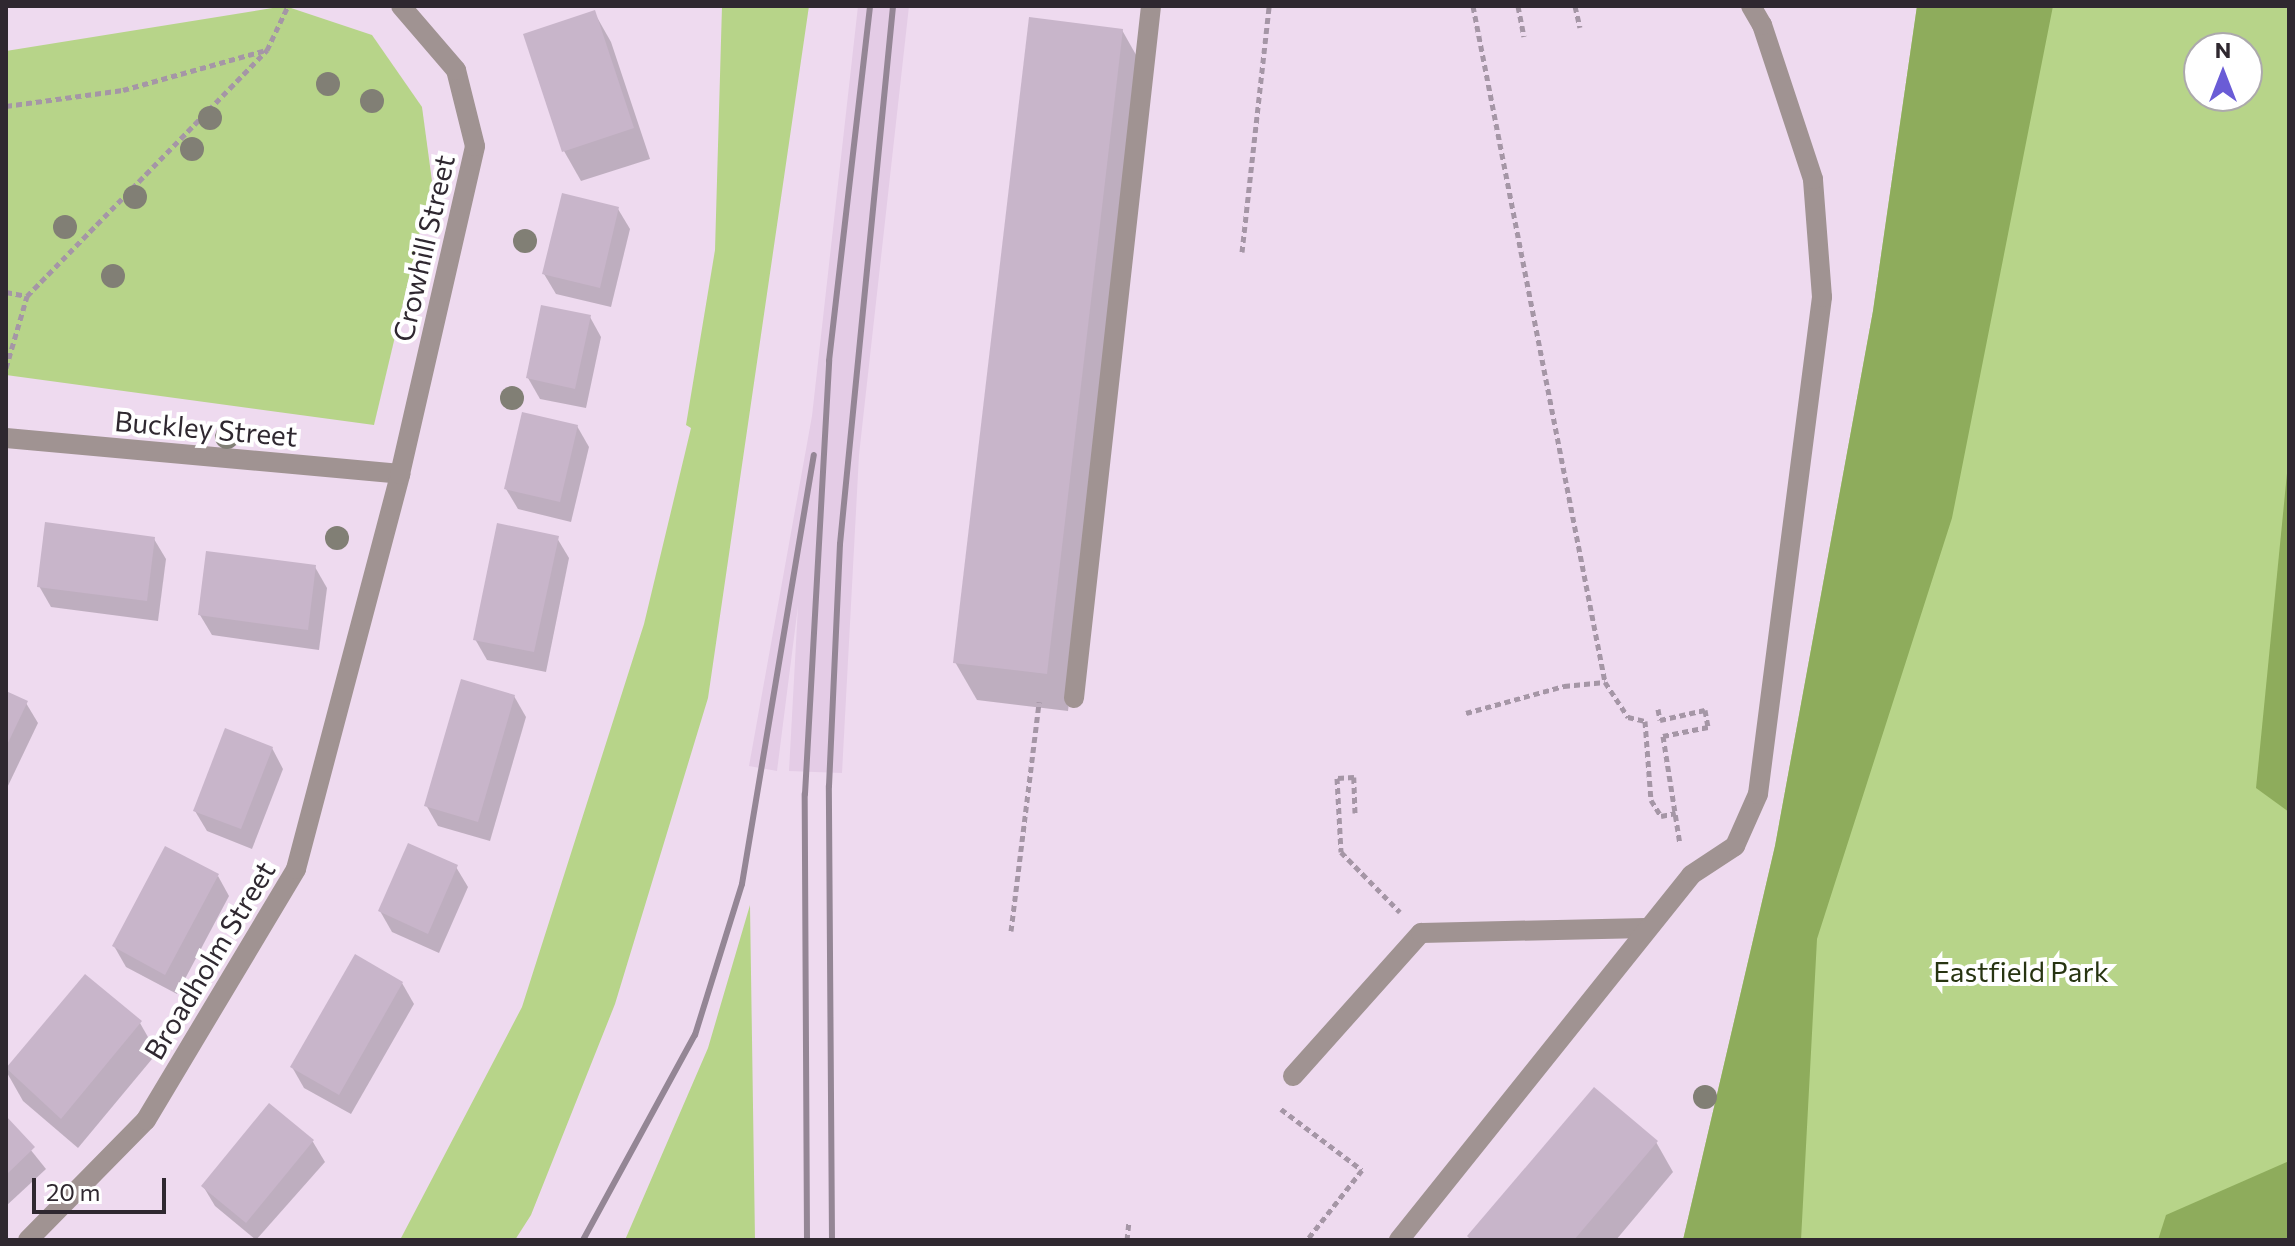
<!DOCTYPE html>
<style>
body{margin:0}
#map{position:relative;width:2295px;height:1246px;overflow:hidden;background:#eedaef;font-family:Commissioner,sans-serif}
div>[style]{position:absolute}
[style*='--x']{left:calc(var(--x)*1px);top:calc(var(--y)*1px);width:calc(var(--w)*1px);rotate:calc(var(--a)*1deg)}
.built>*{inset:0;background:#e4cce6}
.green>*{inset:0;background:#b7d489}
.forest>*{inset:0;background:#8eac5c}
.shadow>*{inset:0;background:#0003}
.building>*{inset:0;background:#c8b5ca}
.path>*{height:5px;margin-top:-2.5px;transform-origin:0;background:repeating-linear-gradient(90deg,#a596a6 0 6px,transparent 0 10px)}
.minor>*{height:20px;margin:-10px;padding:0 10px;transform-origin:10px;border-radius:10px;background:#a09392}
.rail>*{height:6px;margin:-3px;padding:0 3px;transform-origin:3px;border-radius:3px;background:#948695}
.trees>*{width:24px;height:24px;margin:-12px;border-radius:50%;background:#817f75}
span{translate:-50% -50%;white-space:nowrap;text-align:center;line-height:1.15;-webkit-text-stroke:8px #fff;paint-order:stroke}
.street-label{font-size:28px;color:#2f2830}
.park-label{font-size:28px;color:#273411}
.frame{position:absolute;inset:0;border:8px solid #2f2830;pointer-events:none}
.north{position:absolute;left:2183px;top:32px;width:80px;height:80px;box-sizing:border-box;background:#fff;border:2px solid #aca9ac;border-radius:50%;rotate:0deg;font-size:22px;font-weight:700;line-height:32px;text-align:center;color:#2f2830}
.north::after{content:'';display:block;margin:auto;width:28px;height:36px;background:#6a5cd6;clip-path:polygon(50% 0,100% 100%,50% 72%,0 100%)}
.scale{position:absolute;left:32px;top:1178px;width:134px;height:36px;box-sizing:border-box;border:4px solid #2f2830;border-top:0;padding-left:10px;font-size:24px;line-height:28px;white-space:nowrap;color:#2f2830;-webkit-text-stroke:6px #fff;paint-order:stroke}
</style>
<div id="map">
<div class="built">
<i style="clip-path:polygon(858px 6px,909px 6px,859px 455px,842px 773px,789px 771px,798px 606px,777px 771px,749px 766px,812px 416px)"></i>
</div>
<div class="green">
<i style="clip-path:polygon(285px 6px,372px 35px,422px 107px,432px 181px,374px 425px,6px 375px,6px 51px)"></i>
<i style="clip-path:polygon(722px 6px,809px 6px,708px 698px,615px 1004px,531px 1215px,515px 1240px,400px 1240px,522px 1007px,644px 624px,691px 428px,686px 425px,715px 250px)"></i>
<i style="clip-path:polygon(evenodd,1917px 6px,2289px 6px,2289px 1240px,1683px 1240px,1775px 846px,1873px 311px,1917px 6px,2199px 48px,2247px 48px,2247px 96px,2199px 96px,2199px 48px)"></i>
<i style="clip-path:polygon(750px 905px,755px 1240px,625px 1240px,708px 1048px)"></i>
</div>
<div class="forest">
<i style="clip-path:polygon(1917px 6px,2053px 6px,1952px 518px,1817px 939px,1801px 1240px,1683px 1240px,1775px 846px,1873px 311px)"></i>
<i style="clip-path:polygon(2289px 453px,2289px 812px,2256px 788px)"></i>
<i style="clip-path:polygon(2289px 1161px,2289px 1240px,2158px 1240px,2166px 1215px)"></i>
</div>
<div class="shadow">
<i style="clip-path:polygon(594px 12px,611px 42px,650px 159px,581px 181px,564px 151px,525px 35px)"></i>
<i style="clip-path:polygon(1122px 30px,1144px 69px,1068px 711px,977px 700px,955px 662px)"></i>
<i style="clip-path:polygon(618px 209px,630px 229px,611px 307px,556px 294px,544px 274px)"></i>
<i style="clip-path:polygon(590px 317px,601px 337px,586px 408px,540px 399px,528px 378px)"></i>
<i style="clip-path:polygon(577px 426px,589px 447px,571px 522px,518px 509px,506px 489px)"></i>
<i style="clip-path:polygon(557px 538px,569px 558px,546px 672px,487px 660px,475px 639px)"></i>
<i style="clip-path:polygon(154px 539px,166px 559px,158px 621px,51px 607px,39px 586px)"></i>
<i style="clip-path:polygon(315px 567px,327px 588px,319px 650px,212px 635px,200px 615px)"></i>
<i style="clip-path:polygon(6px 693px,26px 703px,38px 723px,6px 790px)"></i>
<i style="clip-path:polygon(514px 696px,526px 717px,490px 841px,438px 826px,426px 805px)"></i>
<i style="clip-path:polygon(272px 748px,283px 769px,252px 849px,207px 831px,195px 811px)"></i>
<i style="clip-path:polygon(456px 867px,468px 887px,439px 953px,392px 932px,380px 911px)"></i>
<i style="clip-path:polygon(218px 876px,229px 896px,177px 994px,126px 967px,114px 946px)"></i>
<i style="clip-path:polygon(85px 977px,140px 1023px,157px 1053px,78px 1148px,23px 1101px,6px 1071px)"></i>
<i style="clip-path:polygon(402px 983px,414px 1004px,351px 1114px,304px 1088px,292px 1067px)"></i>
<i style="clip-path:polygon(269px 1106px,313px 1142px,325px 1162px,256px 1240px,215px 1206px,203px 1186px)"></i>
<i style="clip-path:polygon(6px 1119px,46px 1169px,6px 1206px)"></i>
<i style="clip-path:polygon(1656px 1142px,1673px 1172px,1616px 1240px,1471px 1240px)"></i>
</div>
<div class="building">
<i style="clip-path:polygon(595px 10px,634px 128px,562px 152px,523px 34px)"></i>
<i style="clip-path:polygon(1029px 17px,1123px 29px,1047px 674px,953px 663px)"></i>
<i style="clip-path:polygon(562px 193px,619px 207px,600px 288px,542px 274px)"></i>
<i style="clip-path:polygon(541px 305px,591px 315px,575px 389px,526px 378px)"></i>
<i style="clip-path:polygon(522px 412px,578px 425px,560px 502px,504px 489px)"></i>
<i style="clip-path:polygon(45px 522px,155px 537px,147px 601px,37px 587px)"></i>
<i style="clip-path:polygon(497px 523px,559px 536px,534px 652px,473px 640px)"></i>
<i style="clip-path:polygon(206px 551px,316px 565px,308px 630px,198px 615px)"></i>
<i style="clip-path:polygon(461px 679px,515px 695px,478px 822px,424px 806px)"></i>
<i style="clip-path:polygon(6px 691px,28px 701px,6px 747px)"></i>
<i style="clip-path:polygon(225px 728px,273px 747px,241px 829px,193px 811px)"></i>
<i style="clip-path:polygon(408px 843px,458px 865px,428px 934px,378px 911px)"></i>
<i style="clip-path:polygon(165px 846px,219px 874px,165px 975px,112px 946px)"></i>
<i style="clip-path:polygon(355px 954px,403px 982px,339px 1095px,290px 1067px)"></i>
<i style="clip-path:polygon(85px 974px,142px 1021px,61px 1119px,6px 1068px)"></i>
<i style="clip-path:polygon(1594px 1087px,1658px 1141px,1574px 1240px,1471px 1240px,1467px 1236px)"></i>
<i style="clip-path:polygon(269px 1103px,314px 1140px,246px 1223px,201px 1186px)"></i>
<i style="clip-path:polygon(6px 1116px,35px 1147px,6px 1175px)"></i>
</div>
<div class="path">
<i style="--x:1473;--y:6;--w:689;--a:78.95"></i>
<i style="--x:1605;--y:682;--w:42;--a:56.7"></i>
<i style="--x:1628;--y:717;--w:17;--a:13"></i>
<i style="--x:1645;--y:721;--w:79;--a:85.7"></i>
<i style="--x:1651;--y:800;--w:19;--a:58"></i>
<i style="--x:1661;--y:816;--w:15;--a:-11"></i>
<i style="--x:1518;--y:6;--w:31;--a:79"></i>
<i style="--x:1575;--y:6;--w:22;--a:77"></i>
<i style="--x:6;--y:106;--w:118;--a:-7.8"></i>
<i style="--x:123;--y:90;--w:148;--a:-15.6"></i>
<i style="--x:1242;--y:252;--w:247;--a:-83.7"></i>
<i style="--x:6;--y:292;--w:21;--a:11"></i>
<i style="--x:6;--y:368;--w:75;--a:-73.7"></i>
<i style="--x:27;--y:296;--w:344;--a:-45.7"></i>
<i style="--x:267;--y:50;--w:49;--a:-64.5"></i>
<i style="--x:1658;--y:709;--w:11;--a:80"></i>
<i style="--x:1660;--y:720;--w:46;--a:-12.5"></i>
<i style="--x:1705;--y:710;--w:17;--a:80"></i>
<i style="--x:1708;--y:727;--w:46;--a:168.7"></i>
<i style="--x:1663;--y:736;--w:109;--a:81.1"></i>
<i style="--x:1466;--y:713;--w:102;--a:-15.4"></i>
<i style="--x:1564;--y:686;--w:41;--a:-5.6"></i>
<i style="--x:1355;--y:813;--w:36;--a:-92"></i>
<i style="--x:1354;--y:777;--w:17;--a:177"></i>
<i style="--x:1337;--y:778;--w:74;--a:86.9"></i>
<i style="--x:1341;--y:852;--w:84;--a:45.5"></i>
<i style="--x:1011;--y:931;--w:231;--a:-83"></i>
<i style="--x:1281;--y:1109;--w:101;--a:37"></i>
<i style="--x:1362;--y:1170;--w:89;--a:128.2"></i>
<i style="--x:1127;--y:1240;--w:19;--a:-84"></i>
</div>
<div class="minor">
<i style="--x:6;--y:438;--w:396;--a:5.2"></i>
<i style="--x:1074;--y:698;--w:696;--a:-83.65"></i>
<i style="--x:1293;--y:1076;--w:192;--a:-48.2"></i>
<i style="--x:1421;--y:933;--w:225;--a:-1.3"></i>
<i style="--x:28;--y:1240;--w:168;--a:-45.5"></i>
<i style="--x:146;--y:1120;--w:292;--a:-59.1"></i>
<i style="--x:296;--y:869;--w:408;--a:-75.2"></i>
<i style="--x:400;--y:474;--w:336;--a:-77.1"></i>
<i style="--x:475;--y:146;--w:78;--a:-104"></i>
<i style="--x:456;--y:70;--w:84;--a:-130.7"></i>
<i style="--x:1399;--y:1240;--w:467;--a:-51.3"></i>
<i style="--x:1691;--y:875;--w:53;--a:-33.4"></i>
<i style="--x:1735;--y:846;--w:57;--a:-66.1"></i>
<i style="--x:1758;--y:794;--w:501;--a:-82.66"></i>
<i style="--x:1822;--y:297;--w:118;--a:-94.4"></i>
<i style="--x:1813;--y:179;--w:162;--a:-108.3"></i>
<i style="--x:1762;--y:25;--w:22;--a:-120"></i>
</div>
<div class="rail">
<i style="--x:583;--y:1240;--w:234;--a:-61.4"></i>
<i style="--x:695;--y:1035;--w:158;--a:-72.7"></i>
<i style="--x:742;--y:884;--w:435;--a:-80.5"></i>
<i style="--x:807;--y:1240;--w:446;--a:-90.3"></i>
<i style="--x:805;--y:794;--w:434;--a:-86.8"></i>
<i style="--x:829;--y:361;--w:357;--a:-83.4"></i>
<i style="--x:832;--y:1240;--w:454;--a:-90.4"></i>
<i style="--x:829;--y:786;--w:242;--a:-87.4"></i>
<i style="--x:840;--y:544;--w:541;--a:-84.37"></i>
</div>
<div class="trees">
<i style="left:328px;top:84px"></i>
<i style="left:372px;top:101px"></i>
<i style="left:210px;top:118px"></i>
<i style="left:192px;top:149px"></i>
<i style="left:135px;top:197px"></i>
<i style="left:65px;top:227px"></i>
<i style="left:525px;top:241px"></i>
<i style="left:113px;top:276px"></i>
<i style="left:512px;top:398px"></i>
<i style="left:227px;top:437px"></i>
<i style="left:337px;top:538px"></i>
<i style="left:1705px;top:1097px"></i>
</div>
<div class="street-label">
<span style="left:423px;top:248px;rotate:-77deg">Crowhill Street</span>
<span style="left:206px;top:428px;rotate:5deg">Buckley Street</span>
<span style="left:209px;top:960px;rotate:-59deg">Broadholm Street</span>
</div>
<div class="park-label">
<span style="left:2021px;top:971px">Eastfield Park</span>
</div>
<div class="frame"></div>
<div class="north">N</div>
<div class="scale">20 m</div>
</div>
